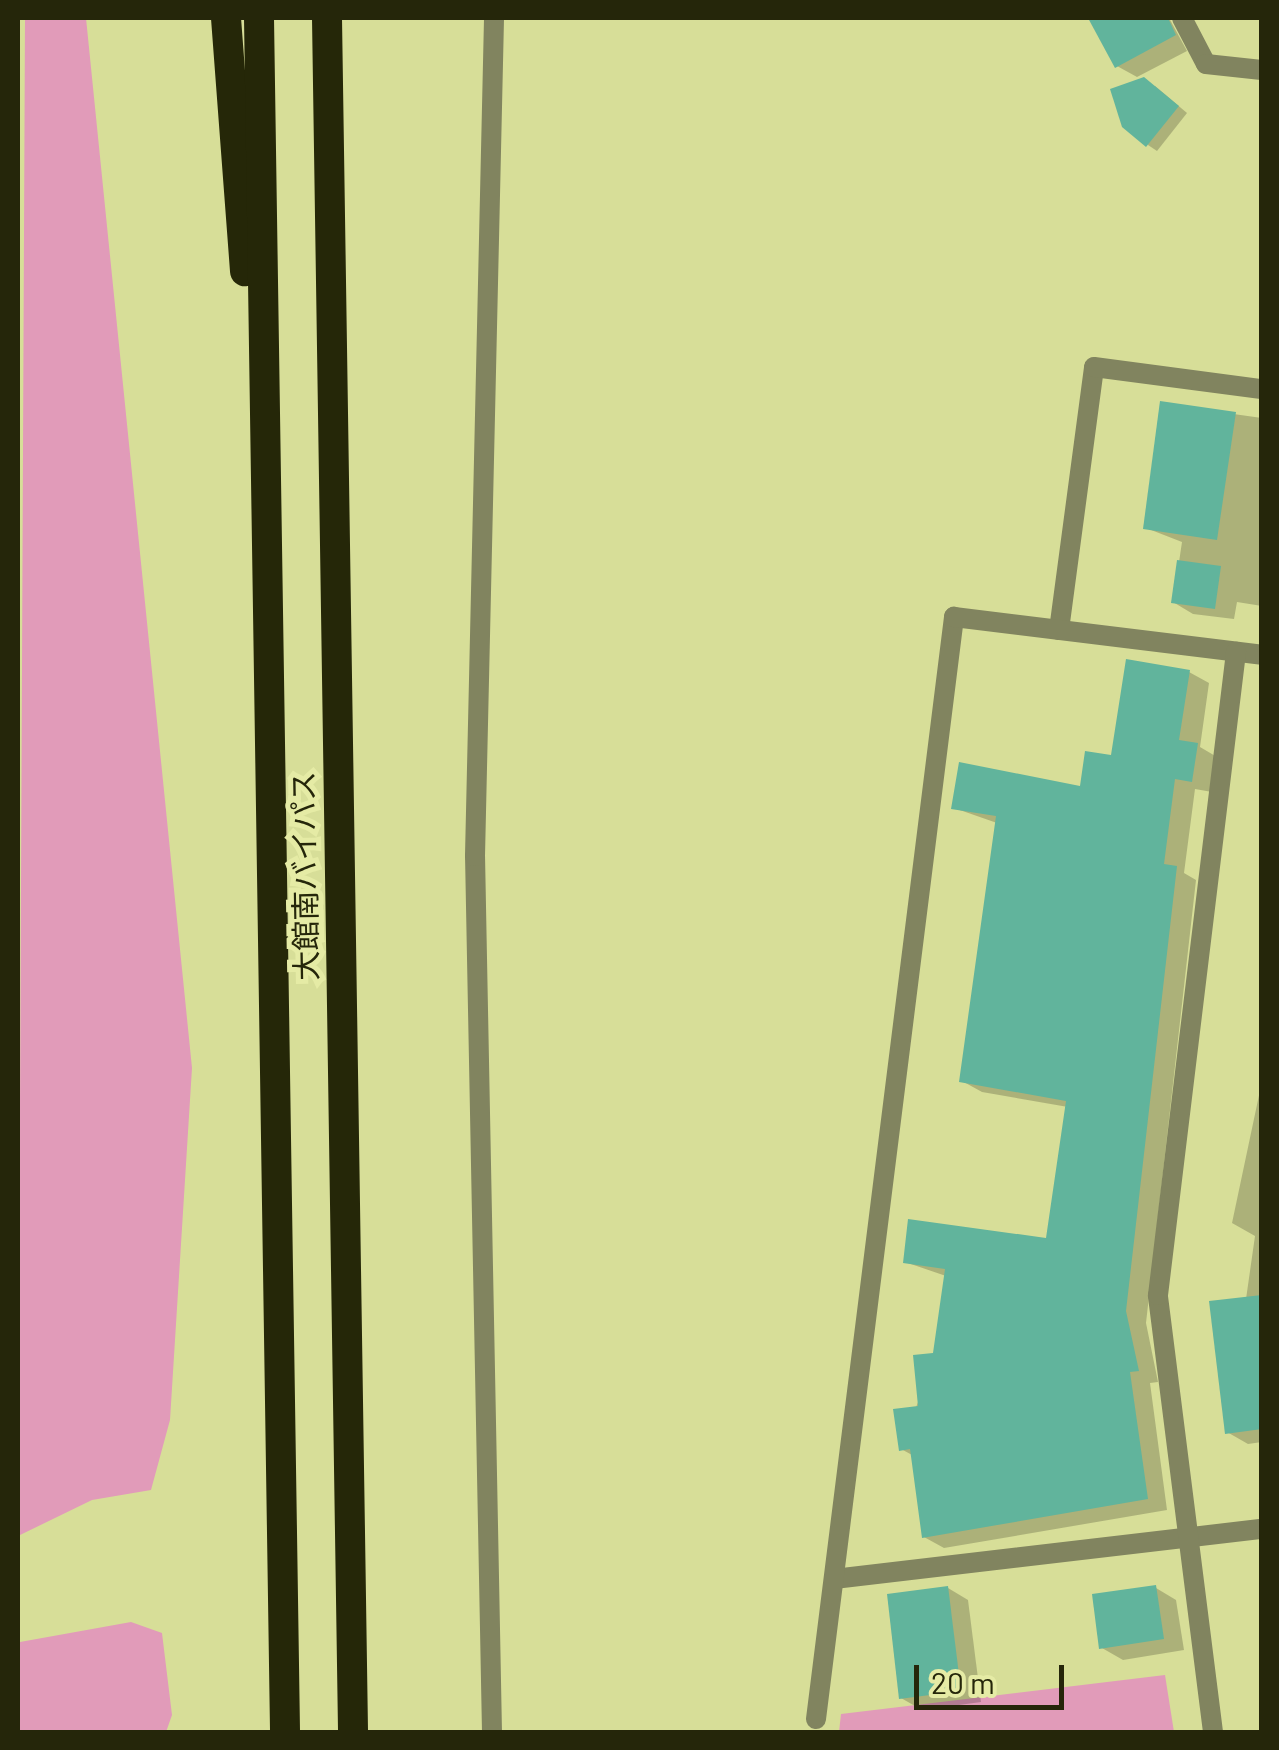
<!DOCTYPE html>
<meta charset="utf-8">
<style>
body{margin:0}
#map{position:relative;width:1279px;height:1750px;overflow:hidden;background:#d7de98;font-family:Barlow,"Noto Sans JP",sans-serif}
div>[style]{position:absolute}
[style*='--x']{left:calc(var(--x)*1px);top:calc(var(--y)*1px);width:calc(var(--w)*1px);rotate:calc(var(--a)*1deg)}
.green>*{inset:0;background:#e19bb9}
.shadow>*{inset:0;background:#0003}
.building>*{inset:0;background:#61b49c}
.street>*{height:20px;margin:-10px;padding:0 10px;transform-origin:10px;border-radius:10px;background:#81845f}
.highway>*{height:30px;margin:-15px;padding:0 15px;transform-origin:15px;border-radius:15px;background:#252708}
span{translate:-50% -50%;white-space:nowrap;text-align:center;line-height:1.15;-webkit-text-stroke:10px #e5eba5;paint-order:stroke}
.street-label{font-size:30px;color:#25260a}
.frame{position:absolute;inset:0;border:20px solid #25260a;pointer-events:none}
.scale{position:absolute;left:914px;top:1665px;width:150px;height:45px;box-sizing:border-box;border:5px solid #25260a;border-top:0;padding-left:12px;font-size:30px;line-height:35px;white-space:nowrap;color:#25260a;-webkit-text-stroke:8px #e5eba5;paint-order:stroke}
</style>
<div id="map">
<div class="green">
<i style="clip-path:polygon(25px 18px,86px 18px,192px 1068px,170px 1420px,151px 1490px,92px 1500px,18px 1536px)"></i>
<i style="clip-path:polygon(131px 1622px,162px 1633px,172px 1715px,166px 1732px,18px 1732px,18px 1633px,20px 1642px)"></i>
<i style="clip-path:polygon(1165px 1675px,1174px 1732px,839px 1732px,841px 1714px)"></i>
</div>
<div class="shadow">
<i style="clip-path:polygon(1091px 18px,1169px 18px,1187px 51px,1137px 77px,1117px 66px)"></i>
<i style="clip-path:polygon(1155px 86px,1187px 113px,1157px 151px,1148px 145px)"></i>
<i style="clip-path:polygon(1162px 404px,1262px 418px,1262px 606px,1237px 602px,1234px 619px,1193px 614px,1173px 602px,1182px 542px,1146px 528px)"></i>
<i style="clip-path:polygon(1189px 672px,1209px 683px,1200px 747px,1217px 757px,1212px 792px,1195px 789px,1184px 873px,1196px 880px,1146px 1323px,1158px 1382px,1150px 1383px,1167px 1510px,944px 1548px,924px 1537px,914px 1456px,901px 1449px,935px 1355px,946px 1276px,905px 1262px,1048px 1241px,1068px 1107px,982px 1092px,962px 1081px,997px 823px,954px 808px,1082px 789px)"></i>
<i style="clip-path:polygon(1262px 1081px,1262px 1442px,1248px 1444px,1227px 1432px,1255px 1236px,1232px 1223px)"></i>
<i style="clip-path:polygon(948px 1588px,968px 1600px,981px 1702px,922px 1710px,901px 1698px)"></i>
<i style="clip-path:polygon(1156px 1588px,1176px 1600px,1184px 1650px,1123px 1660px,1102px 1648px)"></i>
</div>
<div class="building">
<i style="clip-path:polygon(1088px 18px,1168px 18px,1176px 35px,1115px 68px)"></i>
<i style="clip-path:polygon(1144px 77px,1179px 106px,1146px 147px,1122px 127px,1110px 89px)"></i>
<i style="clip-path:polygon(1160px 401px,1236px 412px,1217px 540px,1143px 529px)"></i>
<i style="clip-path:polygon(1177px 560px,1221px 566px,1215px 609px,1171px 603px)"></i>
<i style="clip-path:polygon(1126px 659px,1190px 670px,1179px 740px,1198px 743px,1192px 782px,1175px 779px,1164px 864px,1177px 866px,1126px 1311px,1139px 1371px,1130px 1372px,1148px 1499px,922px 1538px,910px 1449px,899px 1451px,893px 1409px,918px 1406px,913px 1355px,933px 1353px,945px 1269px,903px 1263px,908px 1219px,1046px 1238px,1066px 1101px,959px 1082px,996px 816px,951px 809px,959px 762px,1080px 786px,1085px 751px,1111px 755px)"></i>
<i style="clip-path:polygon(1262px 1295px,1262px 1429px,1225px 1434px,1209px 1301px)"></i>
<i style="clip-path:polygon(1156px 1585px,1164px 1639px,1099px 1649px,1092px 1594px)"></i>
<i style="clip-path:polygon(948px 1586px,961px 1691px,899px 1699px,887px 1594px)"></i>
</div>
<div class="street">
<i style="--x:1182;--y:18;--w:52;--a:62.4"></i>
<i style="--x:1206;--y:64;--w:56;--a:6.1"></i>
<i style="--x:1059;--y:630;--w:265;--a:-82.4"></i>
<i style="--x:1094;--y:367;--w:169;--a:7.5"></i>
<i style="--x:834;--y:1579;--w:431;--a:-6.7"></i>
<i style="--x:816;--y:1719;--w:1111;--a:-82.86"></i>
<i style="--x:954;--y:617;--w:310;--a:7"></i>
<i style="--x:492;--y:1732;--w:876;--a:-91.11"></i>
<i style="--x:475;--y:856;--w:838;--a:-88.7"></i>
<i style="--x:1213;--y:1732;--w:440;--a:-97.2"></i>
<i style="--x:1158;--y:1295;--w:648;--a:-83.08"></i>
</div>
<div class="highway">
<i style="--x:226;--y:18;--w:254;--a:85.7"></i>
<i style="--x:259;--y:18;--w:1714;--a:89.13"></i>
<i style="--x:327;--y:18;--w:1714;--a:89.13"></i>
</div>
<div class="street-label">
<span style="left:304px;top:876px;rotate:-91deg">大館南バイパス</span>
</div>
<div class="frame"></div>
<div class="scale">20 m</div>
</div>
